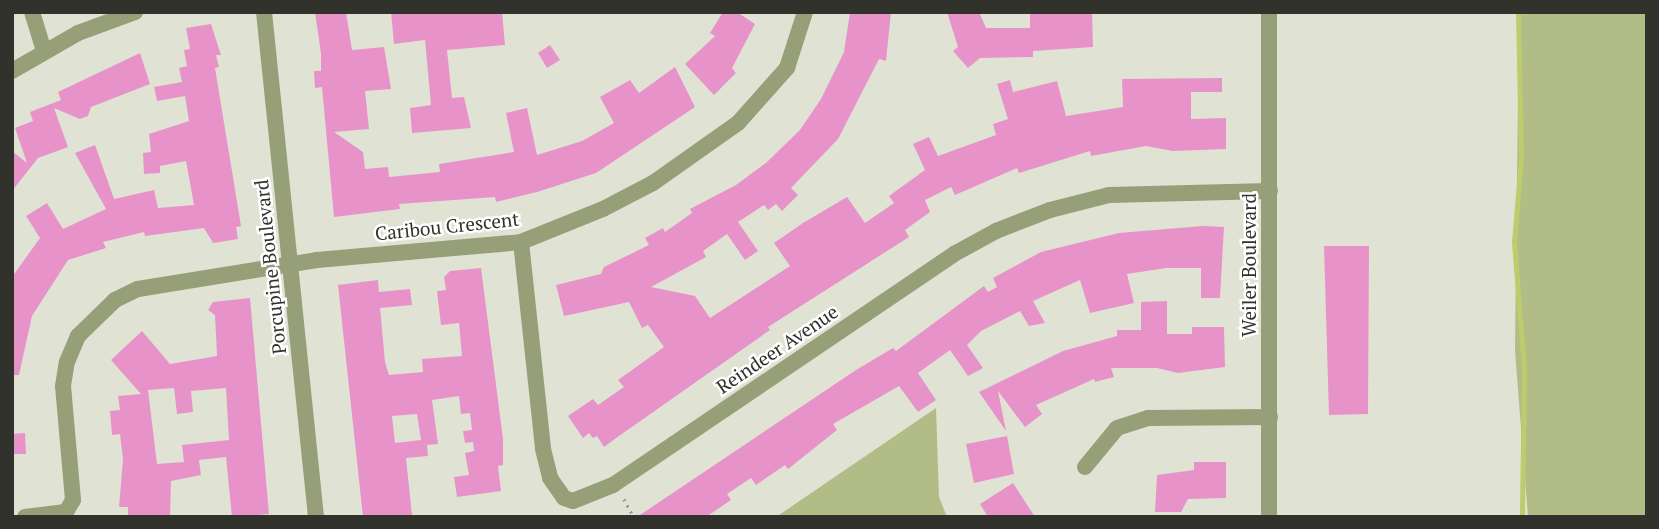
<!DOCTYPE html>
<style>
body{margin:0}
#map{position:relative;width:1659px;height:529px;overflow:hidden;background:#e0e3d4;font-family:"PT Serif",serif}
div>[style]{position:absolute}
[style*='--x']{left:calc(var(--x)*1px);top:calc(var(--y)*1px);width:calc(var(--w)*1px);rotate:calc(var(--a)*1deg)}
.green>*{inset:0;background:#b2bc86}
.stream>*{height:5px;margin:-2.5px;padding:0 2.5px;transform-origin:2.5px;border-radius:2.5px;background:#bdcc6d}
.building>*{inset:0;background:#e793ca}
.path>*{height:2.5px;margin-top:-1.25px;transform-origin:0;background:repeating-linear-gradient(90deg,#919489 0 2px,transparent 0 7px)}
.minor>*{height:16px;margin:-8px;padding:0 8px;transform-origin:8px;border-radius:8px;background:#979f78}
span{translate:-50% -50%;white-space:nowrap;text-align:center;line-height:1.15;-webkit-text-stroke:5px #fff;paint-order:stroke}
.street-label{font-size:19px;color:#31322c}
.frame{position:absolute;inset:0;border:14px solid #31322c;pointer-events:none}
</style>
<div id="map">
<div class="green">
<i style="clip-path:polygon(1519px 12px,1647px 12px,1647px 517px,1528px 517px,1515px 351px)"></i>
<i style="clip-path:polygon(936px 408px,939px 497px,947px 517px,776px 517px)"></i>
</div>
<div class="stream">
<i style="--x:1518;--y:12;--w:146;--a:88.8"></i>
<i style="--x:1521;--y:158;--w:84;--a:94.8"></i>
<i style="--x:1514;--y:242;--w:127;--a:85.5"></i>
<i style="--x:1524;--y:369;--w:148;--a:90.8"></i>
</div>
<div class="building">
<i style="clip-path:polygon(315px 12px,346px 12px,352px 50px,384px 47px,391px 89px,365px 91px,369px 129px,334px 132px,363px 152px,365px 169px,388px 167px,389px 177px,440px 172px,439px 164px,514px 152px,506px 113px,527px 108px,537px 155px,582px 141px,614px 123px,600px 97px,630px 80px,639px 93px,675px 67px,695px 107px,596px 173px,537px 192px,496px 202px,495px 197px,399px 204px,400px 209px,334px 217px,322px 87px,315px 88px,314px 71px,321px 71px,321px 54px)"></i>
<i style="clip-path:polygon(391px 12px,502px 12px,505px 45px,447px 50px,452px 98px,464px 97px,471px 128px,412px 133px,410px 108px,431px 105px,425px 40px,394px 44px)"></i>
<i style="clip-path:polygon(723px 12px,737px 12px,755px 24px,732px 68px,736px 73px,714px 95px,685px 64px,715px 36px,710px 33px)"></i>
<i style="clip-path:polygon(850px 12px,891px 12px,886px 61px,879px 59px,838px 139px,791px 188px,798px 195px,782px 211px,776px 204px,768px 210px,764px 205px,738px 222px,758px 251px,745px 260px,727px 234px,703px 251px,706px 257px,651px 287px,695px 296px,710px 318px,790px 266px,774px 243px,803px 223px,847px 197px,865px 223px,894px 203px,889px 196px,925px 170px,913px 144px,929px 137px,938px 156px,996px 135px,993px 124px,1008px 119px,997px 84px,1010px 80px,1013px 92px,1057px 81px,1066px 116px,1123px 107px,1122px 79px,1222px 78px,1222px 92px,1191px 92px,1191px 119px,1226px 118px,1226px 149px,1173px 151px,1146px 146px,1091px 156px,1090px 151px,1019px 173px,1017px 168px,955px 195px,951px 187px,925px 200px,930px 212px,905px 230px,909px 237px,768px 327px,770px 330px,619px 436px,604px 447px,597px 436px,593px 438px,589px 433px,583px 438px,568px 416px,593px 399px,598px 405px,624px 387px,618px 380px,664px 347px,648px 325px,642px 328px,629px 302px,564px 316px,556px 285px,601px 274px,604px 267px,649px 245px,645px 238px,663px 228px,665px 232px,692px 213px,690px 209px,736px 185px,767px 162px,800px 130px,821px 99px,844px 52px)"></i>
<i style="clip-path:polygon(947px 12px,979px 12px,986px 28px,1030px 28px,1030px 12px,1092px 12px,1093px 47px,1033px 51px,1033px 57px,980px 58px,968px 68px,953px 51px,958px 47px)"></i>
<i style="clip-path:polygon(211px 24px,221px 55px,216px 55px,219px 67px,215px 68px,241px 226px,236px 227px,238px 239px,213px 243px,204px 228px,145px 236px,144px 232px,103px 242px,106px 248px,68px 260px,32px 316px,19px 375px,12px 375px,12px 277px,40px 238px,26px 216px,47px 203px,63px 229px,106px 209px,75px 153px,95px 145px,114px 199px,154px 190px,158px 208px,194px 205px,186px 161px,160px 166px,160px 173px,144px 174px,143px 153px,151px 152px,149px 134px,189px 121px,185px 96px,157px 101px,154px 87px,182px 82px,179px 68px,187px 66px,184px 50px,190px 49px,186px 28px)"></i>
<i style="clip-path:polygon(550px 45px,560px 60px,547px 68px,538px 53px)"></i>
<i style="clip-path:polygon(140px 53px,150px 84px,91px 107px,88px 116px,80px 119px,54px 108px,68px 147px,38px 158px,12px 191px,12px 151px,27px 163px,15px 128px,33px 121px,30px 112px,61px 100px,58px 92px)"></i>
<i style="clip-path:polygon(1202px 226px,1224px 227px,1220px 298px,1201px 298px,1201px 268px,1166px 268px,1127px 274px,1134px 303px,1090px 313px,1080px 280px,1033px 301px,1045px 323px,1029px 326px,1020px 311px,981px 331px,967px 345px,983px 368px,968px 376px,950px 350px,918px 373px,936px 400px,918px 412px,899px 386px,833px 424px,837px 430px,788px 469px,785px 465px,756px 485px,751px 478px,727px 494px,731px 500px,706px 517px,637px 517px,856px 370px,893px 348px,896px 351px,984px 286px,988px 292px,997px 287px,993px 278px,1041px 252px,1119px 233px)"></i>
<i style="clip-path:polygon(1324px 246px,1369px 246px,1368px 414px,1329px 415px)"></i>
<i style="clip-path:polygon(evenodd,481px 268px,503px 439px,503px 465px,498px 466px,501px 491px,457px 497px,454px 477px,469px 475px,465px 453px,474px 451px,473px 442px,465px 443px,463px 431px,472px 430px,470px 413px,461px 414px,459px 396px,432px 400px,438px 444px,427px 445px,428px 456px,406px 458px,412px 515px,363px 517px,338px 285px,378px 280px,379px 292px,410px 289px,412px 305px,380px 308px,385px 362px,389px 375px,423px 372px,422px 359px,462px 356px,459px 323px,441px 325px,437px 291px,446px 290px,444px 277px,450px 271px,481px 268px,417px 414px,421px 440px,395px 443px,392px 416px,417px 414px)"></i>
<i style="clip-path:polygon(evenodd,250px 298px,269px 514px,232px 517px,226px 457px,199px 460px,201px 475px,171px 481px,170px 517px,128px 516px,128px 507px,119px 507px,123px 459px,120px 434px,112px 435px,110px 411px,120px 410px,118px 396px,141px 394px,111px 360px,142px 331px,170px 364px,217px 356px,215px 315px,208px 310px,213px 302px,250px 298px,174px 388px,177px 414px,193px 412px,191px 391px,226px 388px,229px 440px,182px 445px,184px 462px,157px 464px,148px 390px,174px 388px)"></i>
<i style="clip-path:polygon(1167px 301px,1167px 334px,1192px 334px,1192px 327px,1224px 327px,1225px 367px,1178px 373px,1157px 368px,1111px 368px,1114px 377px,1095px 382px,1094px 379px,1036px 405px,1042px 414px,1025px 427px,998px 391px,1006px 431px,979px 392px,1063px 351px,1117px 336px,1117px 330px,1141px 330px,1141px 302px)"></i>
<i style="clip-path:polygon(25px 433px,26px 454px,12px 454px,12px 434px)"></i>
<i style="clip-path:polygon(1007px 436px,1014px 474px,974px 483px,966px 444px)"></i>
<i style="clip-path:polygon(1194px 462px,1226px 462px,1226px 498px,1188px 499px,1181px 512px,1155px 512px,1157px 475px,1194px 470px)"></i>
<i style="clip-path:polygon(1013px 483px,1035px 517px,988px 517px,980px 504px)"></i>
</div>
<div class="path">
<i style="--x:624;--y:499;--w:21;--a:61"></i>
</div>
<div class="minor">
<i style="--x:32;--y:12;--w:41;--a:72.9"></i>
<i style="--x:264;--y:12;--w:508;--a:84.12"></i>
<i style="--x:12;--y:71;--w:76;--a:-29.9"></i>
<i style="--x:78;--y:33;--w:61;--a:-20.2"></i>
<i style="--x:521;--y:242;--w:208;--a:83.9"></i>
<i style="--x:543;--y:449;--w:30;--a:76"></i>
<i style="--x:550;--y:478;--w:24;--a:55"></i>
<i style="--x:564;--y:498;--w:9;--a:18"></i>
<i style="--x:573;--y:501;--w:43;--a:-21.8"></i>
<i style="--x:613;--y:485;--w:412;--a:-34.1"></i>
<i style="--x:954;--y:254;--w:48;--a:-28.7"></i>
<i style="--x:996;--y:231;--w:58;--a:-21.3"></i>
<i style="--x:1050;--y:210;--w:61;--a:-14.3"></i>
<i style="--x:1109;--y:195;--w:161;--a:-1.4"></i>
<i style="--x:1085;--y:467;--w:50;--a:-50.6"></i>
<i style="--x:1117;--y:428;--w:33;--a:-18"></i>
<i style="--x:1148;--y:418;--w:122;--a:-0.5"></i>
<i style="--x:25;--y:517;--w:41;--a:-7"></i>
<i style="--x:66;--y:512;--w:14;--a:-60"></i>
<i style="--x:73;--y:500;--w:114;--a:-95"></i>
<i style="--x:63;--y:386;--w:24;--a:-81"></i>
<i style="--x:67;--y:362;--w:28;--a:-67"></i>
<i style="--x:78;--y:336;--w:52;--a:-44.2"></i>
<i style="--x:115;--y:300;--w:25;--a:-26"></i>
<i style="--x:138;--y:289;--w:181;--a:-9.2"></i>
<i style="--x:317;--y:260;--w:205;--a:-5"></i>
<i style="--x:521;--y:242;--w:88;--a:-21.9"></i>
<i style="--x:603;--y:209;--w:56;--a:-27.5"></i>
<i style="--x:653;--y:183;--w:104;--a:-35.2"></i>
<i style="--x:738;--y:123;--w:74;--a:-48.3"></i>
<i style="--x:787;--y:68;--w:59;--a:-72.2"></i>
<i style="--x:1269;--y:517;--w:505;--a:-90"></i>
</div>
<div class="street-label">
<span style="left:447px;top:226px;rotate:-6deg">Caribou Crescent</span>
<span style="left:1249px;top:265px;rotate:-90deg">Weiler Boulevard</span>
<span style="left:270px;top:267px;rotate:-96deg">Porcupine Boulevard</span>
<span style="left:777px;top:349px;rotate:-34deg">Reindeer Avenue</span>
</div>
<div class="frame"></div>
</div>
